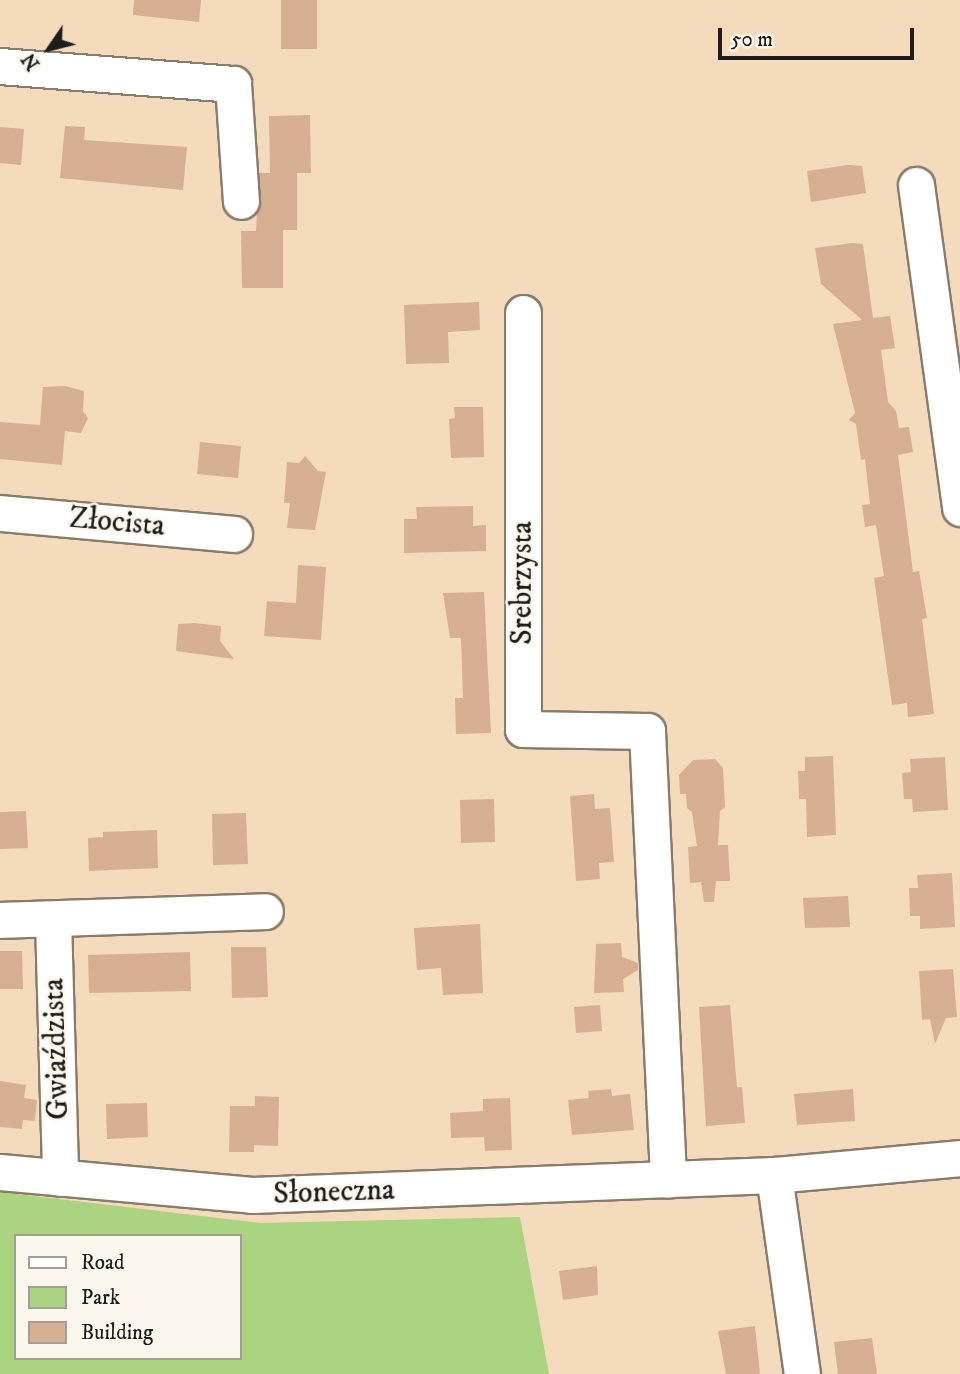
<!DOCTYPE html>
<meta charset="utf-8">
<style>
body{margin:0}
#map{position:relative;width:960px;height:1374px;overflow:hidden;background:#f3dbbc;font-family:"IM FELL DW Pica",serif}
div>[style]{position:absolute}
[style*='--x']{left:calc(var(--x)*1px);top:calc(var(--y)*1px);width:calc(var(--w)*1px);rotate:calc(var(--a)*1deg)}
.green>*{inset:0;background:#aad480}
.building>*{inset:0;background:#d7b093}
.roads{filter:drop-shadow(2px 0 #887c6c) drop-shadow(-2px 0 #887c6c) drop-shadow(0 2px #887c6c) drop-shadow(0 -2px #887c6c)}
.minor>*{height:35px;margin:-17.5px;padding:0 17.5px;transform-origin:17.5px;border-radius:17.5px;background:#fff}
span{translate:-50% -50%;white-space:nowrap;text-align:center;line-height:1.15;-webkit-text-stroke:5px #fbf7ec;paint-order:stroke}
.street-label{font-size:30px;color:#1c1c1c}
.legend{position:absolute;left:14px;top:1234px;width:228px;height:126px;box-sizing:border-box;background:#fbf7ec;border:2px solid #a29f99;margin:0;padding:9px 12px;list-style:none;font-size:21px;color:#1c1c1c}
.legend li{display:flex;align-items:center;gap:14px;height:35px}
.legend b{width:35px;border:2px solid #a29f99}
.north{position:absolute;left:14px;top:14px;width:70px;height:70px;-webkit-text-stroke:5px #fbf7ec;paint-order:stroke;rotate:235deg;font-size:19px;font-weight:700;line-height:28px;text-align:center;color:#1c1c1c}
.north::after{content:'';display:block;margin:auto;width:24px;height:32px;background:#1c1c1c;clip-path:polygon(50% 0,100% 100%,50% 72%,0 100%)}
.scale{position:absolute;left:718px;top:28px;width:196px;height:32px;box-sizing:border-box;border:4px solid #1c1c1c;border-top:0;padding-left:9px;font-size:21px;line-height:24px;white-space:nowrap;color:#1c1c1c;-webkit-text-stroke:5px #fbf7ec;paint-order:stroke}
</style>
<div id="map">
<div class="green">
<i style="clip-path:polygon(evenodd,0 1192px,261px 1223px,520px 1217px,549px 1374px,0 1374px,0 1192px,16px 1236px,240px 1236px,240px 1358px,16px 1358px,16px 1236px)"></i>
</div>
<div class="building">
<i style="clip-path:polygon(134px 0,201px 0,199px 22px,133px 15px)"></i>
<i style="clip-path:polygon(281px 0,317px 0,317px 49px,281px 49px)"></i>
<i style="clip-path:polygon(310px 115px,311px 173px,297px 173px,297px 230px,283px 230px,283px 288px,242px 288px,241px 231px,256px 231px,259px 173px,270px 173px,269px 116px)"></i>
<i style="clip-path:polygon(65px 126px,85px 127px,84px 140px,187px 147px,183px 190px,60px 178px)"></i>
<i style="clip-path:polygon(0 127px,24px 129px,21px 165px,0 163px)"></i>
<i style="clip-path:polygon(848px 165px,862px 166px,866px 193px,811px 202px,807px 171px)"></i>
<i style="clip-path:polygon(852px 243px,863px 244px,873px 318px,890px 316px,895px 348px,881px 350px,888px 402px,896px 411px,899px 428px,909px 427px,913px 452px,898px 455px,913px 572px,919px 571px,927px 618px,922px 619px,934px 714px,908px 717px,907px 703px,892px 705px,874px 578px,884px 576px,876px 525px,865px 527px,862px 505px,870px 504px,865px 459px,861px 460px,856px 424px,849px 420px,855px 413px,833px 324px,862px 320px,821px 284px,815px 248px)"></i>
<i style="clip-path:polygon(479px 302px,480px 330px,448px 332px,449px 363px,406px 364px,404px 305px)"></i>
<i style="clip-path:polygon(65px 386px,84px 391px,83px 411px,88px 418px,81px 433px,65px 431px,62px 465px,0 459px,0 422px,40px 425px,43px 387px)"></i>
<i style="clip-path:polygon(454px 407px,483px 407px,484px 457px,451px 458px,449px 419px,455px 418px)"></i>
<i style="clip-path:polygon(200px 442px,241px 446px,238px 478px,197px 474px)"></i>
<i style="clip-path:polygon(305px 456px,318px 471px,326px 472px,315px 530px,287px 528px,290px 503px,284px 503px,287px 462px,299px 463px)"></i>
<i style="clip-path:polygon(473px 506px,473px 526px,486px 525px,486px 551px,404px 553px,404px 519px,417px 519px,416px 507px)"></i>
<i style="clip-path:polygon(298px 565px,326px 567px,321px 640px,264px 636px,267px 601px,296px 603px)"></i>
<i style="clip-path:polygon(484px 592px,491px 733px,456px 734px,455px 698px,463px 698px,461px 638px,450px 638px,443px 593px)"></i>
<i style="clip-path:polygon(194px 623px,221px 626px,220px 641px,234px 659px,176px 651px,178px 624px)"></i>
<i style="clip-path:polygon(833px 756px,836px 835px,807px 837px,806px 799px,799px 799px,798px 771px,805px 771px,805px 757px)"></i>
<i style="clip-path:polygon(945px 757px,948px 810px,913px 812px,912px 799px,904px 799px,902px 773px,911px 772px,910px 759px)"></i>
<i style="clip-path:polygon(715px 759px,723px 768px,725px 807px,720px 811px,718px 845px,728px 845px,730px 881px,716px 881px,714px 902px,704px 902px,701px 882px,690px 883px,688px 847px,697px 846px,692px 812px,687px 808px,686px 794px,680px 794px,679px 775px,693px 760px)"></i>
<i style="clip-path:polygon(594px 794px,595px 809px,610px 808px,614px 862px,599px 863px,600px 879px,576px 881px,570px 796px)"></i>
<i style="clip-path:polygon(494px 799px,495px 842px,461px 843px,460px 800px)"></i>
<i style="clip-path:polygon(26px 811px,28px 848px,0 849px,0 812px)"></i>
<i style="clip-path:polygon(246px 813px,248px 864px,213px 865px,212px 814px)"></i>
<i style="clip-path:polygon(157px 830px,158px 868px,89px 871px,88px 838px,103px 837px,103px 832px)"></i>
<i style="clip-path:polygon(952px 873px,955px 927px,920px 929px,920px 916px,910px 916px,909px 888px,918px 888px,917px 875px)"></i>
<i style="clip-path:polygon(848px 896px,850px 927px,805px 928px,803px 898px)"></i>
<i style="clip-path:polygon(480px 924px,483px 993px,443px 995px,441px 968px,417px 970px,414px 928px)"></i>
<i style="clip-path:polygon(621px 943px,622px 957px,638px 963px,638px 970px,623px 979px,624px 992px,594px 993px,596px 944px)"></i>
<i style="clip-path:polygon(231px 947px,266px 947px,268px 997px,232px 998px)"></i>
<i style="clip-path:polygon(0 951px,22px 951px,23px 989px,0 989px)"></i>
<i style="clip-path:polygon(190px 952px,191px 991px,89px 993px,88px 955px)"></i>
<i style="clip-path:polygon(953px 969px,957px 1017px,946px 1018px,935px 1044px,930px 1019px,922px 1020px,919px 971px)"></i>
<i style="clip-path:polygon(600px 1005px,602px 1031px,576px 1033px,574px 1007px)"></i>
<i style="clip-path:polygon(730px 1005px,737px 1087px,742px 1087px,745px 1123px,706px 1126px,699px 1007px)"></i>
<i style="clip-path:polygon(0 1081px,26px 1085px,24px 1098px,37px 1100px,35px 1121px,23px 1120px,22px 1129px,0 1127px)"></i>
<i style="clip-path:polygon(611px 1089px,612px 1096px,630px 1094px,634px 1130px,572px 1135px,568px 1100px,589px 1098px,588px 1091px)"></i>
<i style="clip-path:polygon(853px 1089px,855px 1121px,797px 1125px,794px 1094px)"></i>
<i style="clip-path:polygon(255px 1096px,279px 1097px,278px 1146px,254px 1145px,254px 1152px,229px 1152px,230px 1106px,255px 1106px)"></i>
<i style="clip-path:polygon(510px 1098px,512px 1150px,485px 1151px,484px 1137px,451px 1138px,450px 1113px,483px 1111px,483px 1099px)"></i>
<i style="clip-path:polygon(147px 1103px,148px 1137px,107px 1139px,106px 1104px)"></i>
<i style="clip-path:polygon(597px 1266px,598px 1295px,563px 1300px,559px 1271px)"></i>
<i style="clip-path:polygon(755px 1326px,760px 1374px,726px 1374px,718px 1331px)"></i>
<i style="clip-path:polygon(872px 1338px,877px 1374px,838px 1374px,834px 1342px)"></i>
</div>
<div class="roads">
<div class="minor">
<i style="--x:0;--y:66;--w:234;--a:4.4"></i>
<i style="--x:233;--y:84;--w:117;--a:86.1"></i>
<i style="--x:916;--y:185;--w:326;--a:82.2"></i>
<i style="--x:523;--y:313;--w:416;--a:90"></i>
<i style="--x:523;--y:729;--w:124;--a:0.9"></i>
<i style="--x:647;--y:731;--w:449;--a:87.3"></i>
<i style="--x:0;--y:513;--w:235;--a:5.1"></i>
<i style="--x:0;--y:920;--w:265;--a:-1.9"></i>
<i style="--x:53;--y:920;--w:258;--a:88.4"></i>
<i style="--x:0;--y:1172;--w:253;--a:5.2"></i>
<i style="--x:252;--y:1195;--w:522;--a:-2.19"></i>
<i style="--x:774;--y:1175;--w:187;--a:-5.2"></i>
<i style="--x:774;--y:1175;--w:201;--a:82"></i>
</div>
</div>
<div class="street-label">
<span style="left:117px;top:523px;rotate:5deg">Złocista</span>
<span style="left:523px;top:583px;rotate:-90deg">Srebrzysta</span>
<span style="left:57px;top:1049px;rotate:-92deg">Gwiaździsta</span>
<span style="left:334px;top:1193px;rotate:-2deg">Słoneczna</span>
</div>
<ul class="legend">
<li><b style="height:9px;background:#fff"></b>Road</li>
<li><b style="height:19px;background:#aad480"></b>Park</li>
<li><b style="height:19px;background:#d7b093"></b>Building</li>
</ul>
<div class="north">N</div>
<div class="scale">50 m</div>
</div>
